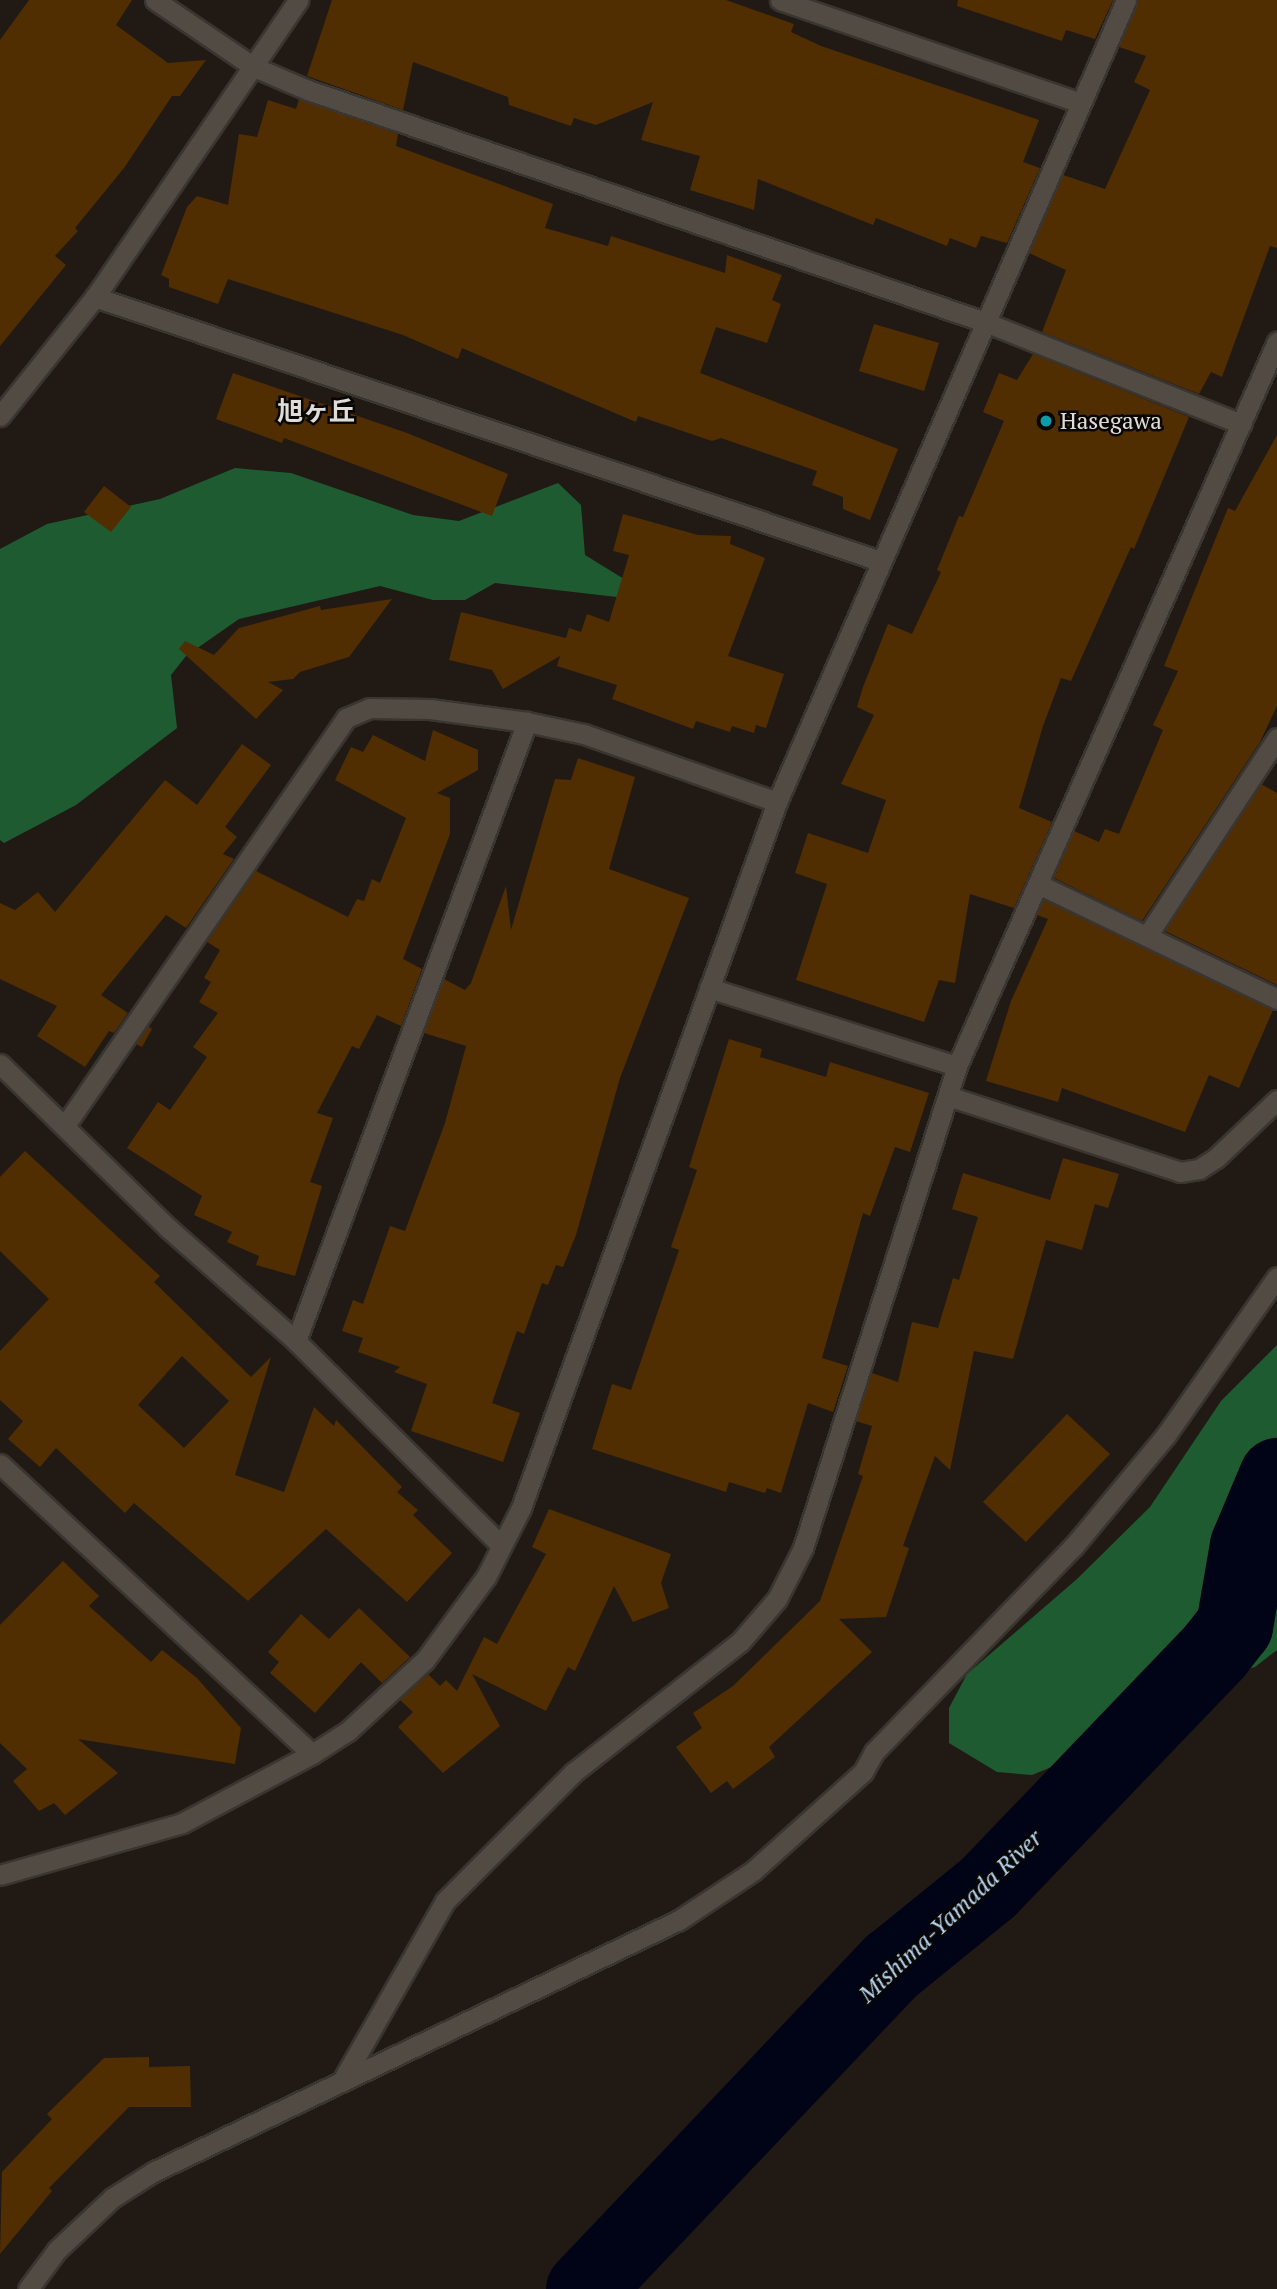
<!DOCTYPE html>
<meta charset="utf-8">
<style>
body{margin:0}
#map{position:relative;width:1277px;height:2289px;overflow:hidden;background:#211a14;font-family:"PT Serif","Noto Sans JP",serif}
div>[style]{position:absolute}
[style*='--x']{left:calc(var(--x)*1px);top:calc(var(--y)*1px);width:calc(var(--w)*1px);rotate:calc(var(--a)*1deg)}
.forest>*{inset:0;background:#1f5b31}
.river>*{height:77px;margin:-38.5px;padding:0 38.5px;transform-origin:38.5px;border-radius:38.5px;background:#000416}
.building>*{inset:0;background:#512d02}
.roads{filter:drop-shadow(2px 0 #393531) drop-shadow(-2px 0 #393531) drop-shadow(0 2px #393531) drop-shadow(0 -2px #393531)}
.minor>*{height:19px;margin:-9.5px;padding:0 9.5px;transform-origin:9.5px;border-radius:9.5px;background:#524b44}
.dots>*{width:19px;height:19px;translate:-50% -50%;box-sizing:border-box;border:4px solid #080604;border-radius:50%}
span{translate:-50% -50%;white-space:nowrap;text-align:center;line-height:1.15;-webkit-text-stroke:5px #080604;paint-order:stroke}
.poi-label{font-size:23px;color:#e0dcd8}
.left{translate:0 -50%;text-align:left}
.water-label{font-size:24px;color:#b8d6f1;font-style:italic}
.quarter-label{font-size:26px;color:#e0dcd8;font-weight:700}
</style>
<div id="map">
<div class="forest">
<i style="clip-path:polygon(235px 468px,291px 473px,413px 515px,459px 521px,558px 483px,581px 505px,585px 555px,624px 579px,617px 597px,495px 583px,465px 600px,433px 600px,380px 586px,239px 619px,186px 656px,171px 675px,177px 728px,76px 805px,4px 843px,0 840px,0 549px,47px 524px,160px 499px)"></i>
<i style="clip-path:polygon(1277px 1345px,1277px 1650px,1255px 1667px,1214px 1679px,1141px 1683px,1126px 1701px,1114px 1741px,1032px 1775px,997px 1772px,949px 1743px,949px 1708px,967px 1674px,1077px 1579px,1150px 1507px,1221px 1401px)"></i>
</div>
<div class="river">
<i style="--x:584;--y:2289;--w:447;--a:-46.5"></i>
<i style="--x:892;--y:1965;--w:124;--a:-39.1"></i>
<i style="--x:988;--y:1887;--w:328;--a:-46.2"></i>
<i style="--x:1215;--y:1650;--w:31;--a:-52"></i>
<i style="--x:1234;--y:1626;--w:82;--a:-80.2"></i>
<i style="--x:1248;--y:1545;--w:75;--a:-67.2"></i>
</div>
<div class="building">
<i style="clip-path:polygon(29px 0,132px 0,116px 25px,168px 63px,206px 60px,180px 96px,172px 96px,124px 168px,75px 228px,78px 231px,55px 256px,66px 265px,0 346px,0 40px)"></i>
<i style="clip-path:polygon(332px 0,726px 0,794px 24px,791px 32px,821px 46px,1039px 120px,1023px 162px,1040px 168px,1007px 243px,981px 236px,976px 248px,950px 238px,947px 246px,876px 218px,873px 225px,758px 179px,754px 210px,690px 190px,700px 156px,641px 140px,653px 102px,596px 125px,574px 118px,571px 126px,509px 105px,508px 97px,413px 62px,403px 110px,307px 76px)"></i>
<i style="clip-path:polygon(958px 0,1113px 0,1095px 39px,1066px 30px,1062px 41px,957px 6px)"></i>
<i style="clip-path:polygon(1138px 0,1277px 0,1277px 248px,1270px 246px,1222px 377px,1211px 372px,1199px 394px,1042px 332px,1066px 270px,1029px 253px,1063px 175px,1105px 189px,1150px 90px,1134px 82px,1146px 56px,1119px 47px)"></i>
<i style="clip-path:polygon(299px 99px,398px 134px,396px 146px,553px 204px,545px 228px,608px 246px,611px 236px,725px 273px,727px 255px,782px 275px,772px 300px,781px 304px,767px 343px,716px 327px,700px 373px,898px 449px,870px 520px,843px 509px,843px 497px,812px 485px,817px 471px,721px 438px,712px 441px,638px 416px,636px 422px,462px 348px,458px 359px,403px 335px,228px 279px,218px 304px,169px 287px,169px 279px,161px 275px,187px 207px,197px 196px,228px 205px,239px 134px,257px 137px,268px 100px,296px 109px)"></i>
<i style="clip-path:polygon(874px 324px,939px 343px,924px 391px,859px 371px)"></i>
<i style="clip-path:polygon(1033px 354px,1189px 417px,1134px 549px,1131px 547px,1071px 681px,1061px 678px,1043px 726px,1019px 808px,1052px 822px,1014px 908px,970px 894px,955px 983px,939px 980px,924px 1022px,796px 980px,827px 884px,795px 873px,808px 833px,868px 853px,886px 800px,841px 784px,874px 715px,857px 707px,863px 687px,888px 624px,912px 634px,941px 572px,937px 570px,959px 516px,963px 517px,1004px 421px,983px 412px,999px 373px,1017px 380px)"></i>
<i style="clip-path:polygon(233px 373px,407px 433px,508px 474px,492px 516px,284px 438px,282px 443px,216px 419px)"></i>
<i style="clip-path:polygon(1277px 435px,1277px 706px,1260px 742px,1142px 921px,1054px 878px,1074px 831px,1099px 842px,1105px 829px,1119px 834px,1163px 730px,1153px 725px,1178px 671px,1164px 666px,1228px 508px,1235px 511px)"></i>
<i style="clip-path:polygon(104px 486px,131px 507px,111px 532px,84px 512px)"></i>
<i style="clip-path:polygon(623px 514px,698px 535px,731px 536px,730px 544px,765px 558px,728px 656px,784px 674px,766px 728px,756px 725px,754px 733px,732px 726px,730px 732px,696px 721px,693px 729px,612px 699px,617px 685px,557px 666px,560px 656px,503px 689px,492px 670px,449px 660px,461px 612px,566px 638px,569px 628px,581px 632px,587px 614px,609px 622px,629px 555px,613px 551px)"></i>
<i style="clip-path:polygon(392px 599px,349px 657px,300px 672px,293px 679px,268px 682px,283px 690px,256px 719px,179px 649px,185px 641px,214px 655px,239px 628px,320px 606px,321px 610px)"></i>
<i style="clip-path:polygon(433px 730px,478px 750px,478px 770px,437px 793px,450px 798px,450px 834px,403px 959px,422px 969px,401px 1026px,377px 1015px,359px 1049px,352px 1046px,317px 1113px,333px 1118px,310px 1182px,322px 1186px,295px 1276px,256px 1265px,259px 1256px,227px 1242px,232px 1232px,194px 1215px,202px 1196px,127px 1148px,158px 1102px,170px 1110px,207px 1057px,193px 1047px,218px 1013px,199px 1002px,211px 982px,204px 978px,220px 950px,207px 942px,256px 871px,348px 917px,357px 899px,364px 901px,372px 879px,380px 883px,406px 818px,335px 780px,351px 747px,363px 752px,373px 735px,425px 761px)"></i>
<i style="clip-path:polygon(242px 744px,271px 765px,225px 827px,237px 837px,223px 854px,234px 859px,186px 928px,166px 915px,101px 995px,128px 1013px,114px 1033px,109px 1031px,85px 1067px,37px 1036px,57px 1006px,0 979px,0 903px,15px 910px,38px 892px,55px 912px,165px 780px,197px 805px)"></i>
<i style="clip-path:polygon(578px 758px,635px 777px,609px 869px,689px 898px,620px 1078px,576px 1235px,563px 1267px,556px 1265px,548px 1285px,542px 1283px,524px 1334px,517px 1331px,492px 1403px,520px 1413px,503px 1462px,411px 1431px,427px 1384px,394px 1372px,400px 1367px,358px 1352px,363px 1338px,342px 1331px,353px 1300px,363px 1304px,390px 1226px,405px 1231px,445px 1123px,466px 1046px,424px 1033px,444px 979px,465px 990px,471px 983px,506px 886px,511px 930px,555px 779px,571px 780px)"></i>
<i style="clip-path:polygon(1261px 784px,1277px 793px,1277px 985px,1165px 931px)"></i>
<i style="clip-path:polygon(1044px 900px,1273px 1010px,1239px 1088px,1209px 1075px,1185px 1132px,1062px 1088px,1058px 1102px,986px 1081px,1011px 1001px,1048px 919px,1037px 915px)"></i>
<i style="clip-path:polygon(148px 1026px,152px 1029px,142px 1047px,136px 1044px)"></i>
<i style="clip-path:polygon(729px 1039px,762px 1049px,760px 1057px,826px 1077px,830px 1062px,929px 1093px,910px 1152px,895px 1147px,870px 1216px,863px 1213px,822px 1358px,848px 1366px,833px 1412px,808px 1403px,781px 1493px,767px 1488px,765px 1493px,729px 1482px,726px 1492px,592px 1449px,612px 1384px,631px 1390px,679px 1250px,671px 1247px,697px 1170px,689px 1167px)"></i>
<i style="clip-path:polygon(evenodd,25px 1151px,160px 1276px,154px 1282px,251px 1377px,271px 1357px,235px 1475px,284px 1492px,314px 1407px,334px 1426px,336px 1420px,402px 1487px,397px 1492px,418px 1510px,413px 1515px,452px 1553px,407px 1602px,326px 1529px,248px 1601px,134px 1503px,125px 1513px,56px 1448px,40px 1467px,8px 1439px,23px 1421px,0 1400px,0 1351px,49px 1299px,0 1251px,0 1177px,25px 1151px,182px 1356px,229px 1401px,184px 1448px,138px 1405px,182px 1356px)"></i>
<i style="clip-path:polygon(1063px 1158px,1119px 1174px,1108px 1208px,1095px 1204px,1082px 1250px,1046px 1240px,1013px 1359px,974px 1351px,950px 1470px,935px 1456px,903px 1546px,909px 1548px,886px 1617px,839px 1619px,872px 1652px,769px 1747px,775px 1757px,733px 1789px,727px 1781px,711px 1793px,676px 1747px,702px 1728px,693px 1713px,733px 1686px,820px 1601px,863px 1476px,858px 1474px,872px 1426px,856px 1421px,872px 1373px,898px 1382px,912px 1322px,938px 1328px,953px 1278px,959px 1280px,978px 1217px,952px 1209px,963px 1173px,1050px 1200px)"></i>
<i style="clip-path:polygon(1067px 1414px,1110px 1454px,1026px 1542px,983px 1502px)"></i>
<i style="clip-path:polygon(549px 1509px,671px 1554px,661px 1583px,669px 1608px,633px 1622px,614px 1586px,575px 1671px,568px 1667px,546px 1711px,472px 1674px,500px 1726px,443px 1773px,398px 1727px,413px 1712px,400px 1700px,428px 1674px,440px 1686px,446px 1680px,457px 1691px,484px 1637px,497px 1644px,546px 1554px,532px 1547px)"></i>
<i style="clip-path:polygon(63px 1561px,99px 1596px,89px 1606px,151px 1662px,162px 1650px,197px 1678px,241px 1728px,235px 1764px,78px 1739px,118px 1773px,65px 1815px,54px 1803px,39px 1811px,13px 1781px,27px 1769px,0 1743px,0 1625px)"></i>
<i style="clip-path:polygon(359px 1608px,410px 1657px,382px 1683px,361px 1662px,315px 1713px,270px 1673px,279px 1662px,268px 1652px,301px 1614px,329px 1639px)"></i>
<i style="clip-path:polygon(149px 2057px,149px 2067px,190px 2066px,191px 2107px,129px 2107px,49px 2188px,52px 2191px,0 2254px,2px 2172px,52px 2119px,47px 2114px,104px 2058px)"></i>
</div>
<div class="roads">
<div class="minor">
<i style="--x:155;--y:0;--w:120;--a:34.1"></i>
<i style="--x:254;--y:67;--w:59;--a:23.1"></i>
<i style="--x:308;--y:90;--w:716;--a:18.92"></i>
<i style="--x:985;--y:322;--w:276;--a:21.7"></i>
<i style="--x:780;--y:0;--w:317;--a:18.9"></i>
<i style="--x:95;--y:297;--w:828;--a:18.59"></i>
<i style="--x:0;--y:416;--w:152;--a:-51.4"></i>
<i style="--x:95;--y:297;--w:360;--a:-55.6"></i>
<i style="--x:1038;--y:884;--w:265;--a:25.7"></i>
<i style="--x:1147;--y:936;--w:237;--a:-56.7"></i>
<i style="--x:709;--y:988;--w:260;--a:17.5"></i>
<i style="--x:0;--y:1064;--w:235;--a:44.3"></i>
<i style="--x:168;--y:1228;--w:171;--a:41.4"></i>
<i style="--x:296;--y:1341;--w:289;--a:44.9"></i>
<i style="--x:948;--y:1096;--w:244;--a:18.1"></i>
<i style="--x:1180;--y:1172;--w:19;--a:-9"></i>
<i style="--x:1199;--y:1169;--w:20;--a:-33"></i>
<i style="--x:1216;--y:1158;--w:84;--a:-43.6"></i>
<i style="--x:66;--y:1124;--w:493;--a:-55.4"></i>
<i style="--x:346;--y:718;--w:25;--a:-23"></i>
<i style="--x:369;--y:708;--w:61;--a:0.9"></i>
<i style="--x:430;--y:709;--w:98;--a:7.6"></i>
<i style="--x:527;--y:722;--w:58;--a:11.9"></i>
<i style="--x:584;--y:734;--w:205;--a:19.4"></i>
<i style="--x:296;--y:1341;--w:661;--a:-69.54"></i>
<i style="--x:0;--y:1464;--w:426;--a:42.9"></i>
<i style="--x:0;--y:1875;--w:189;--a:-15.9"></i>
<i style="--x:182;--y:1823;--w:147;--a:-28"></i>
<i style="--x:312;--y:1754;--w:43;--a:-32.6"></i>
<i style="--x:348;--y:1731;--w:105;--a:-42.7"></i>
<i style="--x:425;--y:1660;--w:103;--a:-53.7"></i>
<i style="--x:486;--y:1577;--w:77;--a:-63.1"></i>
<i style="--x:521;--y:1508;--w:751;--a:-70.07"></i>
<i style="--x:777;--y:802;--w:875;--a:-66.48"></i>
<i style="--x:342;--y:2081;--w:207;--a:-60.2"></i>
<i style="--x:445;--y:1901;--w:182;--a:-45"></i>
<i style="--x:574;--y:1772;--w:211;--a:-38.1"></i>
<i style="--x:740;--y:1642;--w:57;--a:-49.3"></i>
<i style="--x:777;--y:1599;--w:57;--a:-63"></i>
<i style="--x:803;--y:1548;--w:506;--a:-72.28"></i>
<i style="--x:957;--y:1066;--w:792;--a:-66.16"></i>
<i style="--x:28;--y:2289;--w:49;--a:-53.4"></i>
<i style="--x:57;--y:2250;--w:76;--a:-43.4"></i>
<i style="--x:112;--y:2198;--w:49;--a:-32.4"></i>
<i style="--x:153;--y:2172;--w:583;--a:-25.6"></i>
<i style="--x:679;--y:1920;--w:89;--a:-33.5"></i>
<i style="--x:753;--y:1871;--w:148;--a:-42"></i>
<i style="--x:863;--y:1772;--w:23;--a:-61"></i>
<i style="--x:874;--y:1752;--w:286;--a:-45.9"></i>
<i style="--x:1073;--y:1547;--w:146;--a:-50.3"></i>
<i style="--x:1166;--y:1435;--w:193;--a:-54.9"></i>
</div>
</div>
<div class="dots">
<i style="left:1046px;top:421px;background:#0f9aa8"></i>
</div>
<div class="poi-label">
<span class="left" style="left:1060px;top:421px">Hasegawa</span>
</div>
<div class="water-label">
<span style="left:950px;top:1916px;rotate:-43deg">Mishima-Yamada River</span>
</div>
<div class="quarter-label">
<span style="left:316px;top:411px">旭ヶ丘</span>
</div>
</div>
